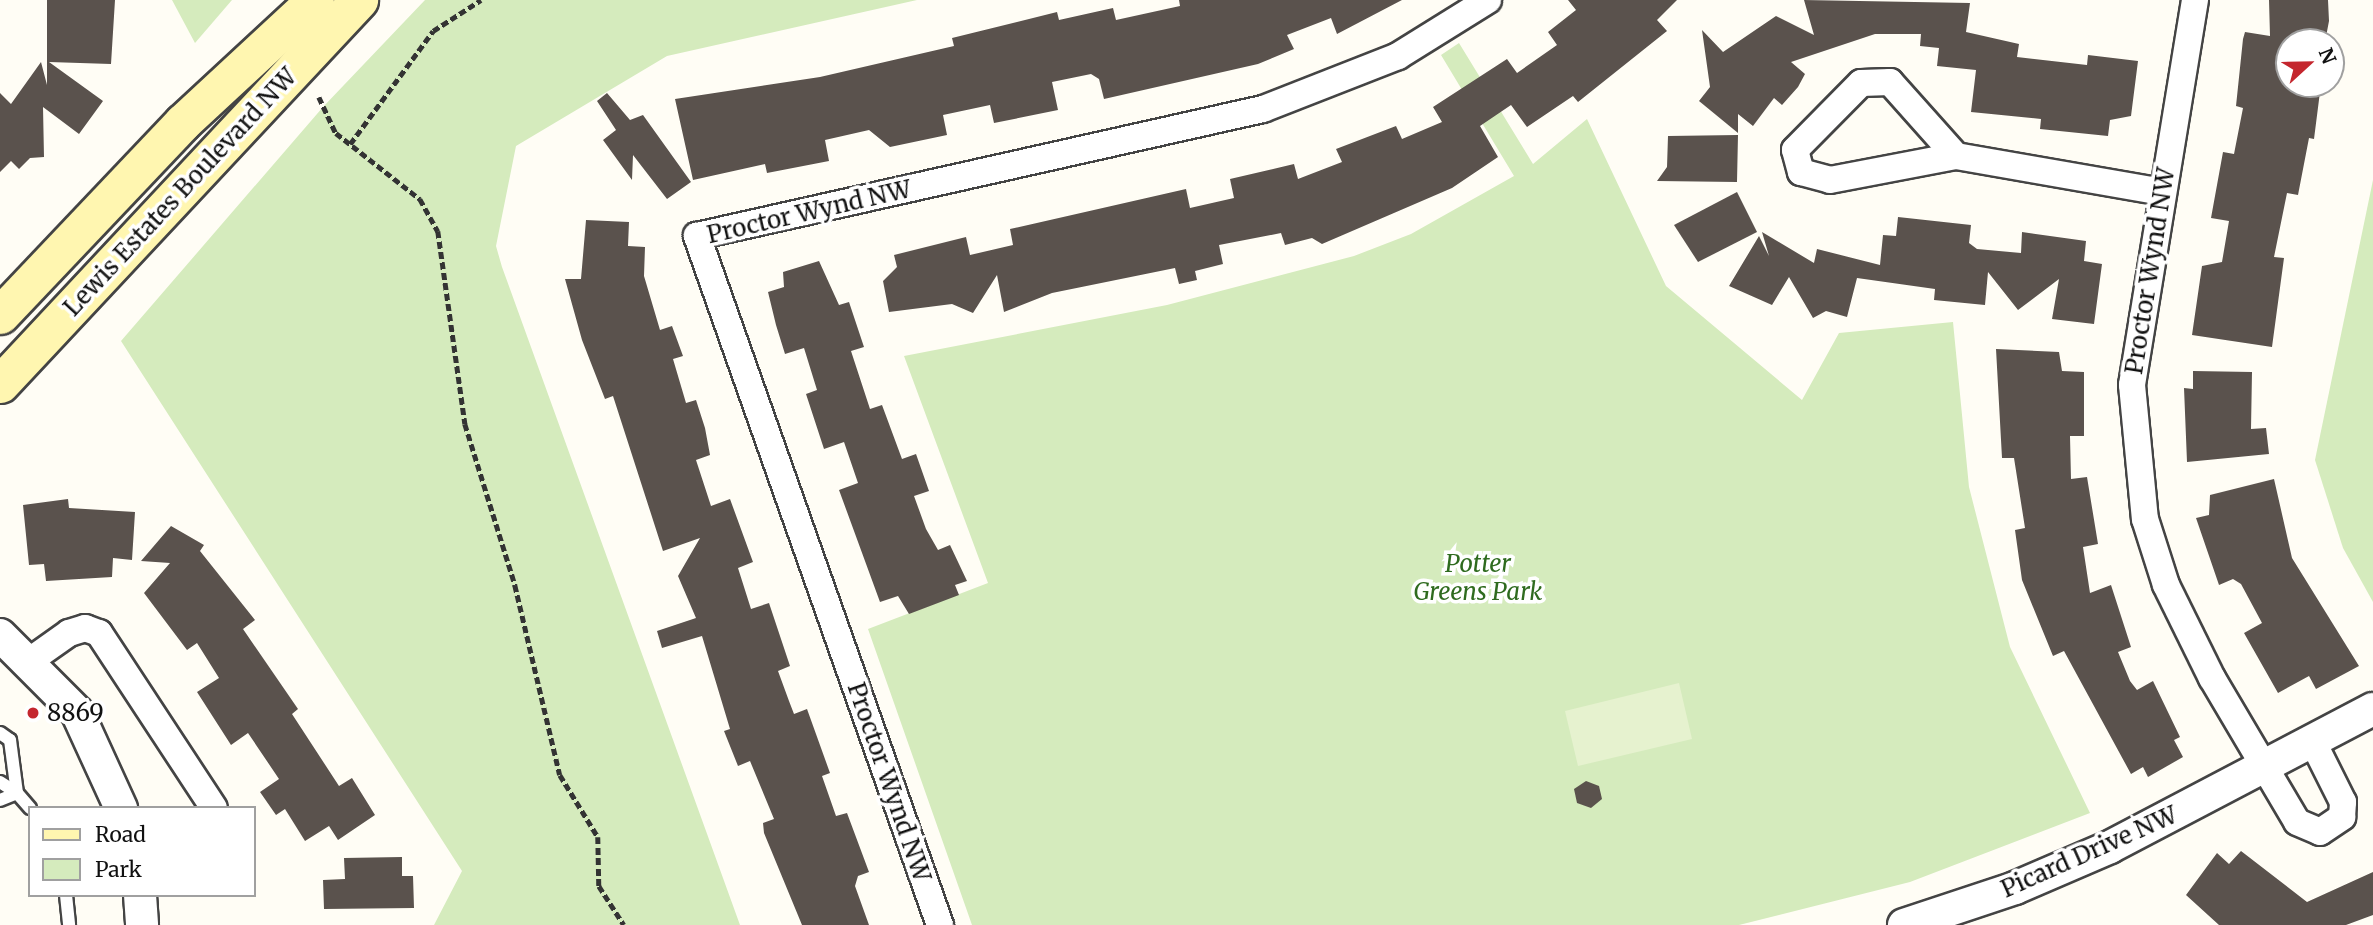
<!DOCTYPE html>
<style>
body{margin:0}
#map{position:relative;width:2373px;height:925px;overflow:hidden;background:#fffdf5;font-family:Merriweather,serif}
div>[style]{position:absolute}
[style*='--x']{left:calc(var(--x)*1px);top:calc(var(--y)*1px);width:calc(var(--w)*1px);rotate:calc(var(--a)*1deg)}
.green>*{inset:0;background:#d5ebbd}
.pitch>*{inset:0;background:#e6f2cf}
.building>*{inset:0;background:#5a524d}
.path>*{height:4.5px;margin-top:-2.25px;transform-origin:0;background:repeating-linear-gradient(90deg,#333 0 7px,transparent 0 10.5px)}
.roads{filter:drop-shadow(2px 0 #444) drop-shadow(-2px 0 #444) drop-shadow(0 2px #444) drop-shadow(0 -2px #444)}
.service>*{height:12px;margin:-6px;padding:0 6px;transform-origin:6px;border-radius:6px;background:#fff}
.minor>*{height:26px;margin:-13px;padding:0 13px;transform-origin:13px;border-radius:13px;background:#fff}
.tertiary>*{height:32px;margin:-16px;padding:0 16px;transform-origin:16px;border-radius:16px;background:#fff}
.secondary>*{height:37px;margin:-18.5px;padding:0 18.5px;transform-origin:18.5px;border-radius:18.5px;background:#fff6b0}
.dots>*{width:19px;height:19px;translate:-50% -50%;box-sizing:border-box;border:4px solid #fff;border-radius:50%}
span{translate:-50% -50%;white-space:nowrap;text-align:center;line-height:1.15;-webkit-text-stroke:7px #fff;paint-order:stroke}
.street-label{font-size:24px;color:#111}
.park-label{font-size:24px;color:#2f6b1f;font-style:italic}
.poi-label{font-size:24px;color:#111}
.left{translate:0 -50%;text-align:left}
.legend{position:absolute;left:28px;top:806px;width:228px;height:91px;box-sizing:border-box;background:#fff;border:2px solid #a0a0a0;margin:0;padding:9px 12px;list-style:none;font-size:21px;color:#111}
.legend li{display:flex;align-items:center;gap:14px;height:35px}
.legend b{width:35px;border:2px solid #a0a0a0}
.north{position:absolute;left:2275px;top:28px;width:70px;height:70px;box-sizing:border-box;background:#fff;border:2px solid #a0a0a0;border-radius:50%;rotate:68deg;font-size:19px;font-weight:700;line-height:28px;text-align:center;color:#111}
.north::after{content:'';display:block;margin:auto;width:24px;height:32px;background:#c4262e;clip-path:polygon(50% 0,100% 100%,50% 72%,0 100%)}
</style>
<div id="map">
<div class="green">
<i style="clip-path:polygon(172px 0,232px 0,195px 43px)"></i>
<i style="clip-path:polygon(425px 0,917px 0,667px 56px,516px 146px,496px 246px,502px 267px,740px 925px,434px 925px,462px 871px,121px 341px,323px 107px)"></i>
<i style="clip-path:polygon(1459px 43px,1533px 164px,1587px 119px,1666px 286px,1802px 400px,1839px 333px,1953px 322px,1969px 487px,2010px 647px,2090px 813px,1910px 882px,1739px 925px,972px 925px,868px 629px,988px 583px,904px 356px,1167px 305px,1354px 256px,1411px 234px,1514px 176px,1441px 55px)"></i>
<i style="clip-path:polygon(2373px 180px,2373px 602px,2343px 548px,2315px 460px)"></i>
</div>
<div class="pitch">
<i style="clip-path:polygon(1679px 683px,1692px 739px,1578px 766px,1565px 711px)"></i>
</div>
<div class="building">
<i style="clip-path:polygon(47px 0,115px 0,111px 64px,49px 62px,103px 101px,79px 134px,43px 107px,44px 157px,30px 158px,19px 169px,11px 161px,0 172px,0 93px,11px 104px,41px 62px,47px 85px)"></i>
<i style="clip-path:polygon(1179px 0,1402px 0,1337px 34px,1331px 18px,1287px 35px,1294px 49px,1258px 64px,1104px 99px,1099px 79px,1091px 74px,1052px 82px,1058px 110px,994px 123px,990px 105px,943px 115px,947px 135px,890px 147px,869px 130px,825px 140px,829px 161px,767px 173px,765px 164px,693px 180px,675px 99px,820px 77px,954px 46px,952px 38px,1057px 12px,1059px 20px,1113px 8px,1116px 20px,1180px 6px)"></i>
<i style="clip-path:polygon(1568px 0,1677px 0,1657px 20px,1667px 31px,1578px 102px,1573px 96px,1527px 127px,1511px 105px,1480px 126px,1498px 157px,1452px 188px,1322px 244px,1312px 238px,1285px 245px,1281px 233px,1219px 245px,1223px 264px,1195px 271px,1197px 280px,1179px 284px,1175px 268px,1052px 293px,1004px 312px,997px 275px,973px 313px,952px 304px,889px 312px,883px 281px,897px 267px,894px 255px,966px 237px,970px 255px,1013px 245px,1010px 229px,1186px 189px,1190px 208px,1234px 198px,1230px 179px,1294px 164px,1298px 179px,1342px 162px,1336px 149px,1396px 126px,1402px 139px,1442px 122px,1433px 107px,1507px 59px,1517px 73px,1557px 45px,1548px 32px,1576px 10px)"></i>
<i style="clip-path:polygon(1804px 0,1970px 3px,1966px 32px,2019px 44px,2017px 57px,2087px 65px,2088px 55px,2138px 61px,2131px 116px,2110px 120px,2108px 136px,2040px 129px,2041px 119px,1971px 112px,1976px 70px,1937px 66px,1939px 48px,1920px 46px,1921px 34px,1875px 34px,1791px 62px,1805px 74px,1798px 87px,1782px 105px,1774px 98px,1753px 126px,1738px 114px,1738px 133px,1699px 101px,1710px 87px,1702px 30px,1723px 52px,1776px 16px,1814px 35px)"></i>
<i style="clip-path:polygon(2269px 0,2328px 0,2329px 21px,2325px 42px,2289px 42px,2289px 84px,2321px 84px,2314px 139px,2309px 138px,2298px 195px,2287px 193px,2274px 257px,2284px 258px,2272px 347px,2192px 335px,2202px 266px,2222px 262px,2229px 221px,2211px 218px,2223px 152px,2234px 154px,2243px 108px,2236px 106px,2243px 39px,2245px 32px,2270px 36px)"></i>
<i style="clip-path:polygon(607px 93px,630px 120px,643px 115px,691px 182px,667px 199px,633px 155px,632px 180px,603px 140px,616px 130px,597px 101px)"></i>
<i style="clip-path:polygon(1738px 135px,1737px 182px,1657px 181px,1667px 167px,1668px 136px)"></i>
<i style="clip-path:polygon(1737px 192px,1757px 232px,1698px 262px,1674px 225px)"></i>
<i style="clip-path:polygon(1898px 217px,1971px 225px,1969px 243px,1977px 249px,2021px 253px,2022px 232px,2086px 241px,2084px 261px,2102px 264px,2094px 324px,2052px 319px,2059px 279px,2018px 310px,1988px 272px,1985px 305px,1934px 300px,1935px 289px,1857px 278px,1847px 317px,1826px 311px,1813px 318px,1789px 277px,1772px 305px,1729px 286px,1759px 236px,1769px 256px,1762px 232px,1814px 263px,1817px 249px,1880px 265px,1883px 235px,1896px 236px)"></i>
<i style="clip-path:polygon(586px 220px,629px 222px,628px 246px,645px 247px,644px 276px,660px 330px,672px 326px,683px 356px,673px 359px,686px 403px,696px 400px,705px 428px,710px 455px,696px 460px,711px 506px,730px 499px,753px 562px,738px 568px,751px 609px,769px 603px,790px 666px,778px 671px,789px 701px,794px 714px,807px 709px,830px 773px,822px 776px,836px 816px,847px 813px,869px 872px,858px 876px,855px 886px,869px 925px,802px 925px,764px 833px,763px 823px,774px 819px,750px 761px,738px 766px,724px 731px,730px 729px,702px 636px,662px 648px,657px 631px,696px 618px,678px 576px,700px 538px,663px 551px,613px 396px,605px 399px,582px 340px,565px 279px,581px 279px)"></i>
<i style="clip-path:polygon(819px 261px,839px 305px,849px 302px,864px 347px,851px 351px,870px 409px,882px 405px,902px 459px,916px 454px,929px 491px,914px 496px,926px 529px,938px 550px,950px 545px,967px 581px,955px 585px,959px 595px,909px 614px,898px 596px,880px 602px,839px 490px,858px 483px,844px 442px,824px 449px,806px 394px,817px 390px,804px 348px,785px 354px,776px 325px,768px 292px,784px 287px,783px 272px)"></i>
<i style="clip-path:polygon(1996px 349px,2059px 352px,2062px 371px,2084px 372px,2084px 436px,2070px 436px,2071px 479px,2087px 477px,2098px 544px,2083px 547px,2090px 593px,2111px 585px,2131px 647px,2118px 652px,2130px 681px,2137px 690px,2153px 681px,2180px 737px,2174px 740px,2183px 757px,2148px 777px,2143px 767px,2131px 774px,2064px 651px,2053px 656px,2022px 580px,2015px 530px,2025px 528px,2014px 458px,2002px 458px)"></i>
<i style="clip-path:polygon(2193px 371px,2252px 372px,2251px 429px,2266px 428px,2269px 454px,2187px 462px,2184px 388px,2193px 389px)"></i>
<i style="clip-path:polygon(2274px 479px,2292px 558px,2359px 666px,2316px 689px,2309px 676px,2278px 693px,2244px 633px,2262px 623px,2241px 584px,2233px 579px,2219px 585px,2196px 518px,2209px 515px,2210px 495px)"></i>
<i style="clip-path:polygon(68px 499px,69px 508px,135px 512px,132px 560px,113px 558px,112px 577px,46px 581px,44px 564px,29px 565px,23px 505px)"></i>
<i style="clip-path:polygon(171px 526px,204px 545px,200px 551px,255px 620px,243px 629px,298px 709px,292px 714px,339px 786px,352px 778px,375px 815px,338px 840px,329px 826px,305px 841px,285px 809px,276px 815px,260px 792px,279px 779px,248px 733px,231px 745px,197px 692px,219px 678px,197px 643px,187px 650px,144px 593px,170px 563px,141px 561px)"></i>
<i style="clip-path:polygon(1586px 781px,1599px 786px,1602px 799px,1591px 808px,1577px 803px,1574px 789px)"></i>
<i style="clip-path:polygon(2241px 851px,2307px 902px,2373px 872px,2373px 915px,2346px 925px,2219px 925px,2186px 895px,2217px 853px,2229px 864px)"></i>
<i style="clip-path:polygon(402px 857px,402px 876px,413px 876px,414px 908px,324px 909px,323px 880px,345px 879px,344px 858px)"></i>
</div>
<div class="path">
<i style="--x:319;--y:97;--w:40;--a:65"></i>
<i style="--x:336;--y:133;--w:107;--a:38.2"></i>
<i style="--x:420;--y:199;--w:37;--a:61"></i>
<i style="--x:438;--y:231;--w:195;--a:82"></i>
<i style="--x:465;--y:424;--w:169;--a:72.7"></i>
<i style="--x:515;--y:585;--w:195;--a:76.7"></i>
<i style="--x:560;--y:775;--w:73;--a:58.5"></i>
<i style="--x:598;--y:837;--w:49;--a:88.8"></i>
<i style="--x:599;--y:886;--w:46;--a:57.3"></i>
<i style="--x:350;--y:144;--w:140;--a:-53.7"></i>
<i style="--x:433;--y:31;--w:57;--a:-32.9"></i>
</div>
<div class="roads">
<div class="service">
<i style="--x:0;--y:733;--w:12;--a:35"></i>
<i style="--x:10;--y:740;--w:53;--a:82.5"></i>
<i style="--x:0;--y:782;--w:20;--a:33"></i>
<i style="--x:0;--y:800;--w:18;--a:-22"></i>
<i style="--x:17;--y:793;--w:20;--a:49"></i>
<i style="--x:66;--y:895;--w:30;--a:84"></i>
</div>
<div class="minor">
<i style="--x:2195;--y:0;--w:390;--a:99.3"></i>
<i style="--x:2132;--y:385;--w:135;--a:84.5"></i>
<i style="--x:2145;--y:519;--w:69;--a:72.3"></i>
<i style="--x:2166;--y:585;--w:104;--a:63.7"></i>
<i style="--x:2212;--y:678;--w:167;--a:59.4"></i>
<i style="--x:2297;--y:822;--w:25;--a:23"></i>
<i style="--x:2320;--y:832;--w:27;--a:-34"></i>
<i style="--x:2342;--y:817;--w:15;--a:-86"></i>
<i style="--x:2343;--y:802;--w:67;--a:-116.6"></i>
<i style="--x:1956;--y:156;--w:99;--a:-131.7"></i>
<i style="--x:1890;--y:82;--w:29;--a:178"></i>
<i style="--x:1861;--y:83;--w:94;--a:134.6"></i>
<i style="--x:1795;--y:150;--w:23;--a:75"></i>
<i style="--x:1801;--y:172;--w:30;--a:15"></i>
<i style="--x:1830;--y:180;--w:128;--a:-10.8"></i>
<i style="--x:1956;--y:156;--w:209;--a:9.9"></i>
<i style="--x:28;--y:662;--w:50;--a:-35.3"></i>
<i style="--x:69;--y:633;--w:17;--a:-17"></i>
<i style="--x:85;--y:628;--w:15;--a:20"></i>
<i style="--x:99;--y:633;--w:209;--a:56.7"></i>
<i style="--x:940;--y:925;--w:731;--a:-109.43"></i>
<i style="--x:697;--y:236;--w:580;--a:-12.65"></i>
<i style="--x:1263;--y:109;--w:145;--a:-21.4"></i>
<i style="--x:1398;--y:56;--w:106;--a:-31.9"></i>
</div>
<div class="tertiary">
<i style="--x:0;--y:635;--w:109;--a:45"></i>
<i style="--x:77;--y:712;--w:106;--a:65.4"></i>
<i style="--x:140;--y:895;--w:30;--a:86"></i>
<i style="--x:1904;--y:925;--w:117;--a:-18.4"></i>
<i style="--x:2015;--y:888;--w:103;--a:-23.3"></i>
<i style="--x:2110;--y:847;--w:297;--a:-27.7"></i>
</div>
<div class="secondary">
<i style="--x:0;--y:315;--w:265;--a:-46.5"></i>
<i style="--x:182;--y:123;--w:181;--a:-42.8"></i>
<i style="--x:0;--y:384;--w:526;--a:-46.93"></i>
</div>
</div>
<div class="dots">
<i style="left:33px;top:713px;background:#c4262e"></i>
</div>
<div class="street-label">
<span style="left:180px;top:192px;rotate:-47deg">Lewis Estates Boulevard NW</span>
<span style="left:809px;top:212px;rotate:-13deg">Proctor Wynd NW</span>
<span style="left:2150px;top:271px;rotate:-81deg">Proctor Wynd NW</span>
<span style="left:889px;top:782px;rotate:71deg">Proctor Wynd NW</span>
<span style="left:2089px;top:852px;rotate:-24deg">Picard Drive NW</span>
</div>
<div class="park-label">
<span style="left:1478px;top:578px">Potter<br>Greens Park</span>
</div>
<div class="poi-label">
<span class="left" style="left:47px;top:713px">8869</span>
</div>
<ul class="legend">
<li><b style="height:9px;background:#fff6b0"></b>Road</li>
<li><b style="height:19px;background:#d5ebbd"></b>Park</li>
</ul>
<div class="north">N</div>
</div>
